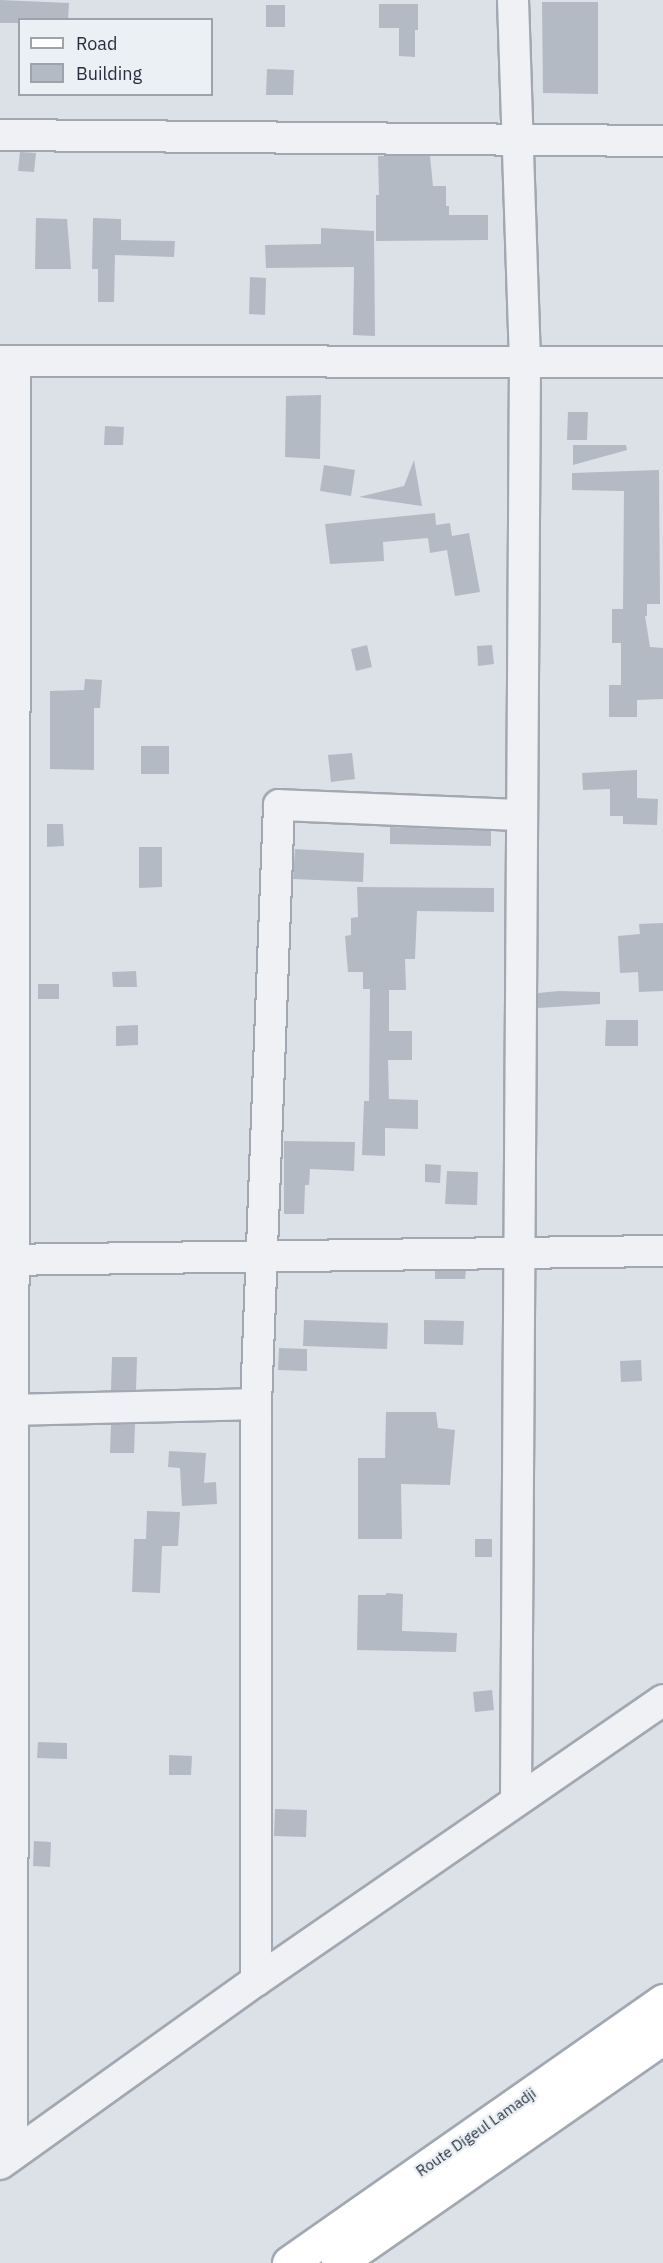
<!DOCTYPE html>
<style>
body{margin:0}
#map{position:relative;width:663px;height:2263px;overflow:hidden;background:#dce1e7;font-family:"IBM Plex Sans",sans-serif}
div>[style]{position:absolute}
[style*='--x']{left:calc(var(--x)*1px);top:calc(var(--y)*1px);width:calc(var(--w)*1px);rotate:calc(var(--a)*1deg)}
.building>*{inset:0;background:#b3bac4}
.roads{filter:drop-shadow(2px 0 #a2a8b1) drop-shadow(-2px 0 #a2a8b1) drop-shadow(0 2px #a2a8b1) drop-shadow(0 -2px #a2a8b1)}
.minor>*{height:30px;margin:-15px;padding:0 15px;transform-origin:15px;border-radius:15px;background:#eff1f5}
.major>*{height:33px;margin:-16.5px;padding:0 16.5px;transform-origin:16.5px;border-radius:16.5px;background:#fff}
span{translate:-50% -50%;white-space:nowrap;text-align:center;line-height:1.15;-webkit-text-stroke:5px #ebf0f5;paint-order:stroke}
.street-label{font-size:15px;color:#262f3d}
.legend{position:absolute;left:18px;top:18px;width:195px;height:78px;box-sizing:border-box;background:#ebf0f5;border:2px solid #9ca3ab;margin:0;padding:8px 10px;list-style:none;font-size:18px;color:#262f3d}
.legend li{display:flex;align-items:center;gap:12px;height:30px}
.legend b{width:30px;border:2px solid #9ca3ab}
</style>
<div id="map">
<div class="building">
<i style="clip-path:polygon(0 0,69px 3px,68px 20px,20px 20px,20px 23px,0 23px)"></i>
<i style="clip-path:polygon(542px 2px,598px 2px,598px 94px,543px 93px)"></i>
<i style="clip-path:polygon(379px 4px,418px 4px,418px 30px,415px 30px,415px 57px,399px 56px,399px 28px,379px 28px)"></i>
<i style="clip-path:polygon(266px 5px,285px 5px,285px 27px,266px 27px)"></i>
<i style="clip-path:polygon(267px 69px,294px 70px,293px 95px,266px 95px)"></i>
<i style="clip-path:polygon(20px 152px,36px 153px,34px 172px,18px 171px)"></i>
<i style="clip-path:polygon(378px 156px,430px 156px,433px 186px,446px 186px,446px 206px,449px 206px,449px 215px,488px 215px,488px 240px,376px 241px,376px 195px,379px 195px)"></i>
<i style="clip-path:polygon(36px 218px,67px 219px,71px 269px,35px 269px)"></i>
<i style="clip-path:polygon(93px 218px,121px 219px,121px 240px,175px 241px,174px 257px,115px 255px,114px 302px,98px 302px,98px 269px,92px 269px)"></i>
<i style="clip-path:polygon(321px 228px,374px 231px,375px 336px,353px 335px,354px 267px,266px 268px,265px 245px,321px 244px)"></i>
<i style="clip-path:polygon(250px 277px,266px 278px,265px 315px,249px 314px)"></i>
<i style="clip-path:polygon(321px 395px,320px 459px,285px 457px,286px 396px)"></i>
<i style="clip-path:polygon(568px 412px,588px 412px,587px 440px,567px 440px)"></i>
<i style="clip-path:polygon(105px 426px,124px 427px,123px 445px,104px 445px)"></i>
<i style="clip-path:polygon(573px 445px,626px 445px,627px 450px,573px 465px)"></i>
<i style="clip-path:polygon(414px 460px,422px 506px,359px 497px,404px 486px)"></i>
<i style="clip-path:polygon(324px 465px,355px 470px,351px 496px,320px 491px)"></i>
<i style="clip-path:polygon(659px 470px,660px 604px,647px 604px,647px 616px,645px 616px,650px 647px,663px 648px,663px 699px,637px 700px,637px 717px,609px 717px,609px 685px,621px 685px,621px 643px,612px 643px,612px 609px,623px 609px,624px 491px,572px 490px,572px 473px)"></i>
<i style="clip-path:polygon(435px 513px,436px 525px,450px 523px,452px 536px,469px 533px,480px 592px,455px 596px,447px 550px,430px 553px,428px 538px,383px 542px,384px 561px,330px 564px,325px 524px)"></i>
<i style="clip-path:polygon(367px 645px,372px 667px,356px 671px,351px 649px)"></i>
<i style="clip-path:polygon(492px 645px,494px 664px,478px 666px,477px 646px)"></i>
<i style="clip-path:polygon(85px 679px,102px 680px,100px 708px,94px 708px,94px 770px,50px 769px,50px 691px,84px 690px)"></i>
<i style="clip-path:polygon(141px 746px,169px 746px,169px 774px,141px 774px)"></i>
<i style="clip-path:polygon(352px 753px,355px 779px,331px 782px,328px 755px)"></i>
<i style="clip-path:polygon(637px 770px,637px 798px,658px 799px,657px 825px,623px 824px,623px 816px,610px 816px,610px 789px,583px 790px,582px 773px)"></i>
<i style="clip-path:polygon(47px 824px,63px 824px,64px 846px,47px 847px)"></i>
<i style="clip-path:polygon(390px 827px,491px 831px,491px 846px,390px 844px)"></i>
<i style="clip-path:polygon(139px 847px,162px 847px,162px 887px,139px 888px)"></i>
<i style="clip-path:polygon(295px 849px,364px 853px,363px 882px,293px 879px)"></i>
<i style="clip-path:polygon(357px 887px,494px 888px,494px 912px,417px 911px,415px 959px,405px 959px,406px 990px,389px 990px,389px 1031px,412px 1031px,412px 1060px,388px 1060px,389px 1099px,418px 1100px,418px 1129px,385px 1128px,385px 1156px,362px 1155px,364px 1101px,369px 1101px,370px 989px,363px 989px,363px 972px,348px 972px,345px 936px,351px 935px,351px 918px,358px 917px)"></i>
<i style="clip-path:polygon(663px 923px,663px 991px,639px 992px,638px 972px,620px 973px,618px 936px,640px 934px,639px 924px)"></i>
<i style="clip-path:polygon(136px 971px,137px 987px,113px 987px,112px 972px)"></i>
<i style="clip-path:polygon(38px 984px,59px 984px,59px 999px,38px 999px)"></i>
<i style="clip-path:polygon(559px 991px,600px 992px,600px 1004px,538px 1008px,538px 993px)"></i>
<i style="clip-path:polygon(606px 1020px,638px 1020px,638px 1046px,605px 1046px)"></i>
<i style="clip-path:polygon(138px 1025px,138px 1045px,116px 1046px,116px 1026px)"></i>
<i style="clip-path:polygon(284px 1141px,355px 1142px,354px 1171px,310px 1169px,309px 1185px,305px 1185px,304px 1214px,284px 1214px)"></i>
<i style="clip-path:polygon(425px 1164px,441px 1165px,440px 1183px,425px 1182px)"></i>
<i style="clip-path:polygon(447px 1171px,478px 1172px,477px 1205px,445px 1204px)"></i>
<i style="clip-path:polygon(435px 1271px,466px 1271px,465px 1279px,435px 1279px)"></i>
<i style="clip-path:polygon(304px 1320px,388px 1323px,387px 1349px,303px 1346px)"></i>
<i style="clip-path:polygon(424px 1320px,464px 1321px,463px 1345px,424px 1344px)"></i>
<i style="clip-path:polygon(279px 1348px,307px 1349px,307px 1371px,278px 1370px)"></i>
<i style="clip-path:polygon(112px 1357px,137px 1357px,136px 1390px,111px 1390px)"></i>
<i style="clip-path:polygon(641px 1360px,642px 1381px,621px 1382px,620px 1361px)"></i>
<i style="clip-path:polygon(386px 1412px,436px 1412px,438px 1428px,455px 1430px,450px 1485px,401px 1484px,402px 1539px,358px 1539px,358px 1458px,385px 1458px)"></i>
<i style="clip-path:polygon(135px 1424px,134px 1453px,110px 1453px,111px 1425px)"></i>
<i style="clip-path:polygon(169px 1451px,206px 1453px,204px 1483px,216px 1482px,217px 1504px,182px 1506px,180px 1468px,168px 1467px)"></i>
<i style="clip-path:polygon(147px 1511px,180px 1512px,178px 1546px,162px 1546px,160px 1593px,132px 1592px,134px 1539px,146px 1539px)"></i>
<i style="clip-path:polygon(475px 1539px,492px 1539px,492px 1557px,475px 1557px)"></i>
<i style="clip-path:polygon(386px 1593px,403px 1594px,402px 1631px,457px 1633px,456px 1652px,357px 1650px,358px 1595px,386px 1595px)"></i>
<i style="clip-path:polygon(492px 1690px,494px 1710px,475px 1712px,473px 1692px)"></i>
<i style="clip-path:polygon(38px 1742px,67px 1743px,67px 1759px,37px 1758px)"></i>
<i style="clip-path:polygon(169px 1755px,192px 1756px,191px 1775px,169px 1775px)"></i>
<i style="clip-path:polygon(275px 1809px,307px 1810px,306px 1837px,274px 1836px)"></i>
<i style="clip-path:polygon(34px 1841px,51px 1842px,50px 1867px,33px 1866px)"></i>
</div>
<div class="roads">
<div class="minor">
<i style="--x:513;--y:0;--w:363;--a:88.1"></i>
<i style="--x:525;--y:363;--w:1438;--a:90.36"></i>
<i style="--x:0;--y:135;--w:663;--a:0.52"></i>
<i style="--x:0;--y:361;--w:663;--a:0.09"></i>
<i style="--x:0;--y:1260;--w:663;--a:-0.78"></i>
<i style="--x:13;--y:1410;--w:243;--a:-1.4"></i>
<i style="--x:256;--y:1981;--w:577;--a:-90"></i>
<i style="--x:256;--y:1404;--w:599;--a:-87.8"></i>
<i style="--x:279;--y:805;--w:242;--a:2.4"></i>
<i style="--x:12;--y:2155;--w:1794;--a:-89.9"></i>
<i style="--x:0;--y:2164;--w:315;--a:-35.6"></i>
<i style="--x:256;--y:1981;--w:495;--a:-34.6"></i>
</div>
<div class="major">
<i style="--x:289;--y:2263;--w:457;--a:-35"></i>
<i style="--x:338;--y:2263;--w:396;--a:-34.8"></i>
</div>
</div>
<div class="street-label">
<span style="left:476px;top:2132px;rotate:-35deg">Route Digeul Lamadji</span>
</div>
<ul class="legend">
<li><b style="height:8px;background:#fff"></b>Road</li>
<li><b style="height:16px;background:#b3bac4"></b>Building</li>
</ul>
</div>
